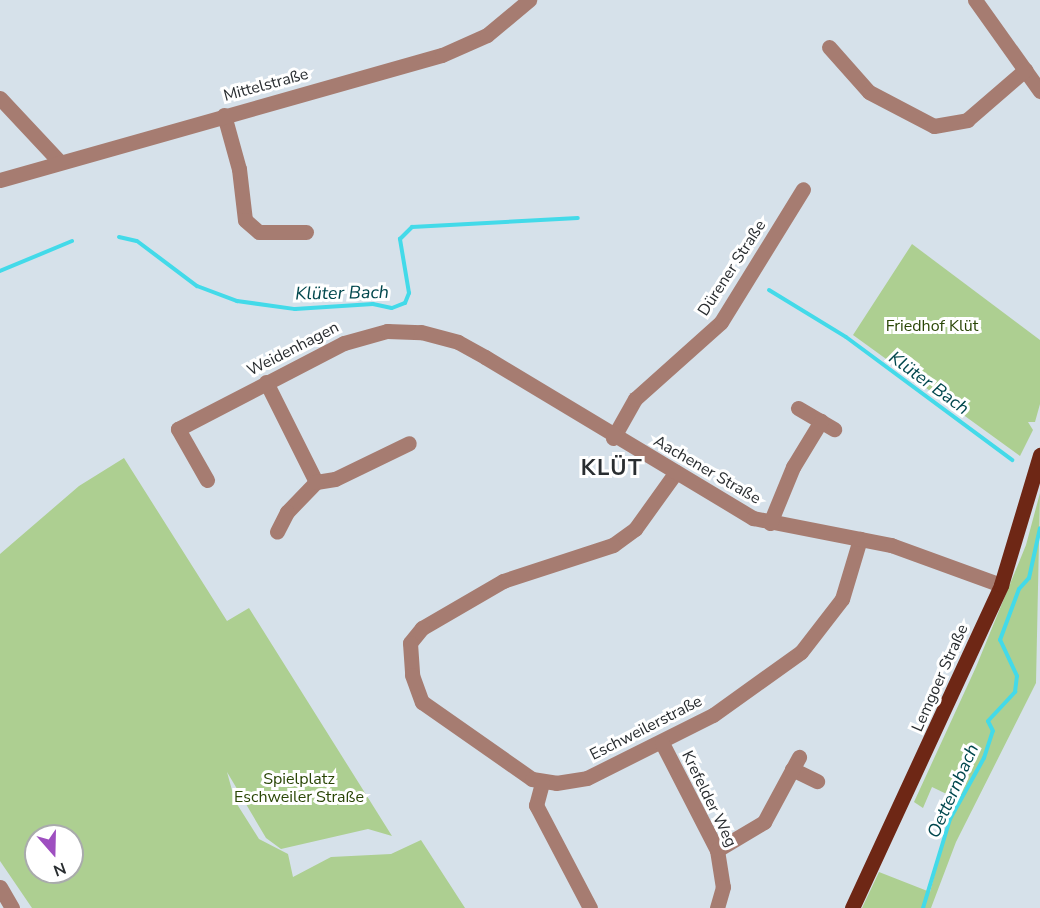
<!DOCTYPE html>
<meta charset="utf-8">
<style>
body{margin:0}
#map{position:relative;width:1040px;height:908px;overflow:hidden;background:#d6e1ea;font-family:"Nunito Sans",sans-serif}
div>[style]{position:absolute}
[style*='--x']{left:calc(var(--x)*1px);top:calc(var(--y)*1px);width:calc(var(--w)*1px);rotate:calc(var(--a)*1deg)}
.green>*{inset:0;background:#adcf91}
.stream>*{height:4px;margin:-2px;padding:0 2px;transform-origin:2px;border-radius:2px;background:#43dae9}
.minor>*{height:15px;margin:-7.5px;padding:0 7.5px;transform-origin:7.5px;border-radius:7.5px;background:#a67c71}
.major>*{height:15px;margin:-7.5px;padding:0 7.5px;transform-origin:7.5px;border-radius:7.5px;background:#6e2715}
span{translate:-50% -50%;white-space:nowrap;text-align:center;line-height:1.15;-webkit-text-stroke:6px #fff;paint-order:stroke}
.street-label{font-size:16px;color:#292d30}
.park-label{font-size:16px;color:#294505}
.water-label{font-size:18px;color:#01474d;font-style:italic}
.district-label{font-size:22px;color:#292d30;font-weight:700;letter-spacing:1.5px}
.north{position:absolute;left:24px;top:824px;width:60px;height:60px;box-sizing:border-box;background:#fff;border:2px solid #a9abac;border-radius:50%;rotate:160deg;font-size:16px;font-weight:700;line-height:24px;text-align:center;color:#292d30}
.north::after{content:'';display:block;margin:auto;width:21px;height:27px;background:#9e4fc0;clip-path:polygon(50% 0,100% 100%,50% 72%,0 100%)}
</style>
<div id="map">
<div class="green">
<i style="clip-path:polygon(912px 244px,1040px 340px,1040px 404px,1035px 422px,1028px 422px,1033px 430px,1020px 456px,853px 335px)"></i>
<i style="clip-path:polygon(evenodd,124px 458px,227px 621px,249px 608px,392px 836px,368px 829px,281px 849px,266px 838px,227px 772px,235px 801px,259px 839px,288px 854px,293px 877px,331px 857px,391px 854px,421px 840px,465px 908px,32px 908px,0 861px,0 554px,79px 486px,124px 458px,36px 836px,72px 836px,72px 872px,36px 872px,36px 836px)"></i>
<i style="clip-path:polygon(1040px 493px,1036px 683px,956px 842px,931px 908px,862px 908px,879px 872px,930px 892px,955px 798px,932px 787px,923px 808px,914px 802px,976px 667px,1026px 545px)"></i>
</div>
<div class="stream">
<i style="--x:119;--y:237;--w:18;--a:13"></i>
<i style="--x:137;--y:241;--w:75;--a:36.9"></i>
<i style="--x:197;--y:286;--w:43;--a:20.6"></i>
<i style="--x:237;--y:301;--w:59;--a:7.9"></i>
<i style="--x:295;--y:309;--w:78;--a:-3.7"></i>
<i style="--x:373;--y:304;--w:19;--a:12"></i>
<i style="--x:392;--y:308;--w:14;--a:-21"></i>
<i style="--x:405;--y:303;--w:11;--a:-68"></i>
<i style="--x:409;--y:293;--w:55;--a:-99.5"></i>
<i style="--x:400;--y:239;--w:17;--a:-45"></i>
<i style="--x:412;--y:227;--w:166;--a:-3.1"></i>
<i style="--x:0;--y:271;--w:78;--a:-22.6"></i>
<i style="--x:769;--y:290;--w:90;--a:31.4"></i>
<i style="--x:846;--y:337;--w:207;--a:36.5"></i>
<i style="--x:923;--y:908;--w:93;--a:-73.1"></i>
<i style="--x:950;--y:819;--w:70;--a:-60.9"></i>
<i style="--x:984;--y:758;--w:28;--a:-72"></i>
<i style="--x:993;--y:731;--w:11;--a:-117"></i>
<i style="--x:988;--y:721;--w:40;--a:-47"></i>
<i style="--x:1015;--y:692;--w:16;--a:-83"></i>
<i style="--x:1017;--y:676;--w:40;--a:-115"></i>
<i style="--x:1000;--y:640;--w:54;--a:-69.6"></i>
<i style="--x:1019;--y:589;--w:15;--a:-48"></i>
<i style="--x:1029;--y:578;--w:51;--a:-77.6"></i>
</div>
<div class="minor">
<i style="--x:975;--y:0;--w:112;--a:54.5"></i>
<i style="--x:829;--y:47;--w:60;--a:48.4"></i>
<i style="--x:869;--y:92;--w:73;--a:27.6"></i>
<i style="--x:934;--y:126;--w:34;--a:-10"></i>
<i style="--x:967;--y:120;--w:77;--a:-40.8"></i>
<i style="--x:0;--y:98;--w:85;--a:46.9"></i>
<i style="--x:224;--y:115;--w:56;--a:74.5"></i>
<i style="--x:239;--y:169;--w:51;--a:83.3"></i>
<i style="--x:245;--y:220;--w:18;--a:41"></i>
<i style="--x:259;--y:232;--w:47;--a:0"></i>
<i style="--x:0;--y:180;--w:459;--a:-15.8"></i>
<i style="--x:442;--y:55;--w:49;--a:-24"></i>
<i style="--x:487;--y:35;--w:55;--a:-39.8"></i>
<i style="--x:266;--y:382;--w:112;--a:63.4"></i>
<i style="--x:316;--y:482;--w:42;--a:134"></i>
<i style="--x:287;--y:512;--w:22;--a:117"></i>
<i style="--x:798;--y:408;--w:42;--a:30.3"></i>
<i style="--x:613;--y:438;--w:45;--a:-60.6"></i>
<i style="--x:635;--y:399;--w:115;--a:-41.8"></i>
<i style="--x:721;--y:322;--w:156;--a:-58.3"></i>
<i style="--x:676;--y:472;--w:70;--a:125.7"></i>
<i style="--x:635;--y:529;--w:27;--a:144"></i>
<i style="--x:613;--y:545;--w:116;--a:161.9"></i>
<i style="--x:503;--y:581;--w:94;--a:149.9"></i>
<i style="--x:422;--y:628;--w:19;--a:129"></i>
<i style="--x:410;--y:643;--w:32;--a:86"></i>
<i style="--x:412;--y:675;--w:29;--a:70"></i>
<i style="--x:422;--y:702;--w:134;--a:35"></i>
<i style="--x:532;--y:779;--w:24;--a:9"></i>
<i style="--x:556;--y:783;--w:31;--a:-9"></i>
<i style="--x:587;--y:778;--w:141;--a:-26.6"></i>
<i style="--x:713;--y:715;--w:108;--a:-35.6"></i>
<i style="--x:801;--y:652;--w:67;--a:-52.3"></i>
<i style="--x:842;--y:599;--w:63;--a:-73.3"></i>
<i style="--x:207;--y:480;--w:59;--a:-119.6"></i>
<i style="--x:178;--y:429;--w:187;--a:-27.4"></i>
<i style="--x:344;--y:343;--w:45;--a:-15.6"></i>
<i style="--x:387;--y:331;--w:34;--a:2"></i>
<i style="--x:421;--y:332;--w:38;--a:15"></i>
<i style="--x:458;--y:342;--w:31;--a:29"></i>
<i style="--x:485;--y:357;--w:313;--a:31"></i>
<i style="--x:753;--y:518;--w:141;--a:11.1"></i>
<i style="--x:891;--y:545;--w:117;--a:20"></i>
<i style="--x:316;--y:482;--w:19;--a:-9"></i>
<i style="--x:335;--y:479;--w:82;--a:-25.9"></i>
<i style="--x:770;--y:523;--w:61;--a:-67.7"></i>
<i style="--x:793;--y:467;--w:54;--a:-58.7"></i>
<i style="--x:662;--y:743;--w:120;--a:62.8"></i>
<i style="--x:717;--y:850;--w:37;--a:81"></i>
<i style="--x:723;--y:887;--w:22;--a:106"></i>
<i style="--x:792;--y:769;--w:28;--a:26"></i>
<i style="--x:542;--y:783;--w:23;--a:105"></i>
<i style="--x:536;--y:805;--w:116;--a:62.3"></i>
<i style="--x:717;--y:850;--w:55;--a:-30.8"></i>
<i style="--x:764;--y:822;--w:74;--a:-61.7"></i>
<i style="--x:0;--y:887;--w:24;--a:60"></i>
</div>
<div class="major">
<i style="--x:852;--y:908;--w:356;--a:-65.2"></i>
<i style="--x:1001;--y:585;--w:136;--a:-73.3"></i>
</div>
<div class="street-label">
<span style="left:266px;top:85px;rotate:-15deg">Mittelstraße</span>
<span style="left:732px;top:268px;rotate:-57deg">Dürener Straße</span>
<span style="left:293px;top:349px;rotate:-27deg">Weidenhagen</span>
<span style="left:707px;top:470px;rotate:30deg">Aachener Straße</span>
<span style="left:940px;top:678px;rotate:-66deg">Lemgoer Straße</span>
<span style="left:646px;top:728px;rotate:-27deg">Eschweilerstraße</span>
<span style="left:709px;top:799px;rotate:64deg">Krefelder Weg</span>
</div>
<div class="park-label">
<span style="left:932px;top:326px">Friedhof Klüt</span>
<span style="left:299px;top:788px">Spielplatz<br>Eschweiler Straße</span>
</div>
<div class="water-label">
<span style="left:342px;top:293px;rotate:-1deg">Klüter Bach</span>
<span style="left:929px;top:383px;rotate:36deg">Klüter Bach</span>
<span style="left:953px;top:791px;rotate:-66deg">Oetternbach</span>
</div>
<div class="district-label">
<span style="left:612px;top:469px">KLÜT</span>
</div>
<div class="north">N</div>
</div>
